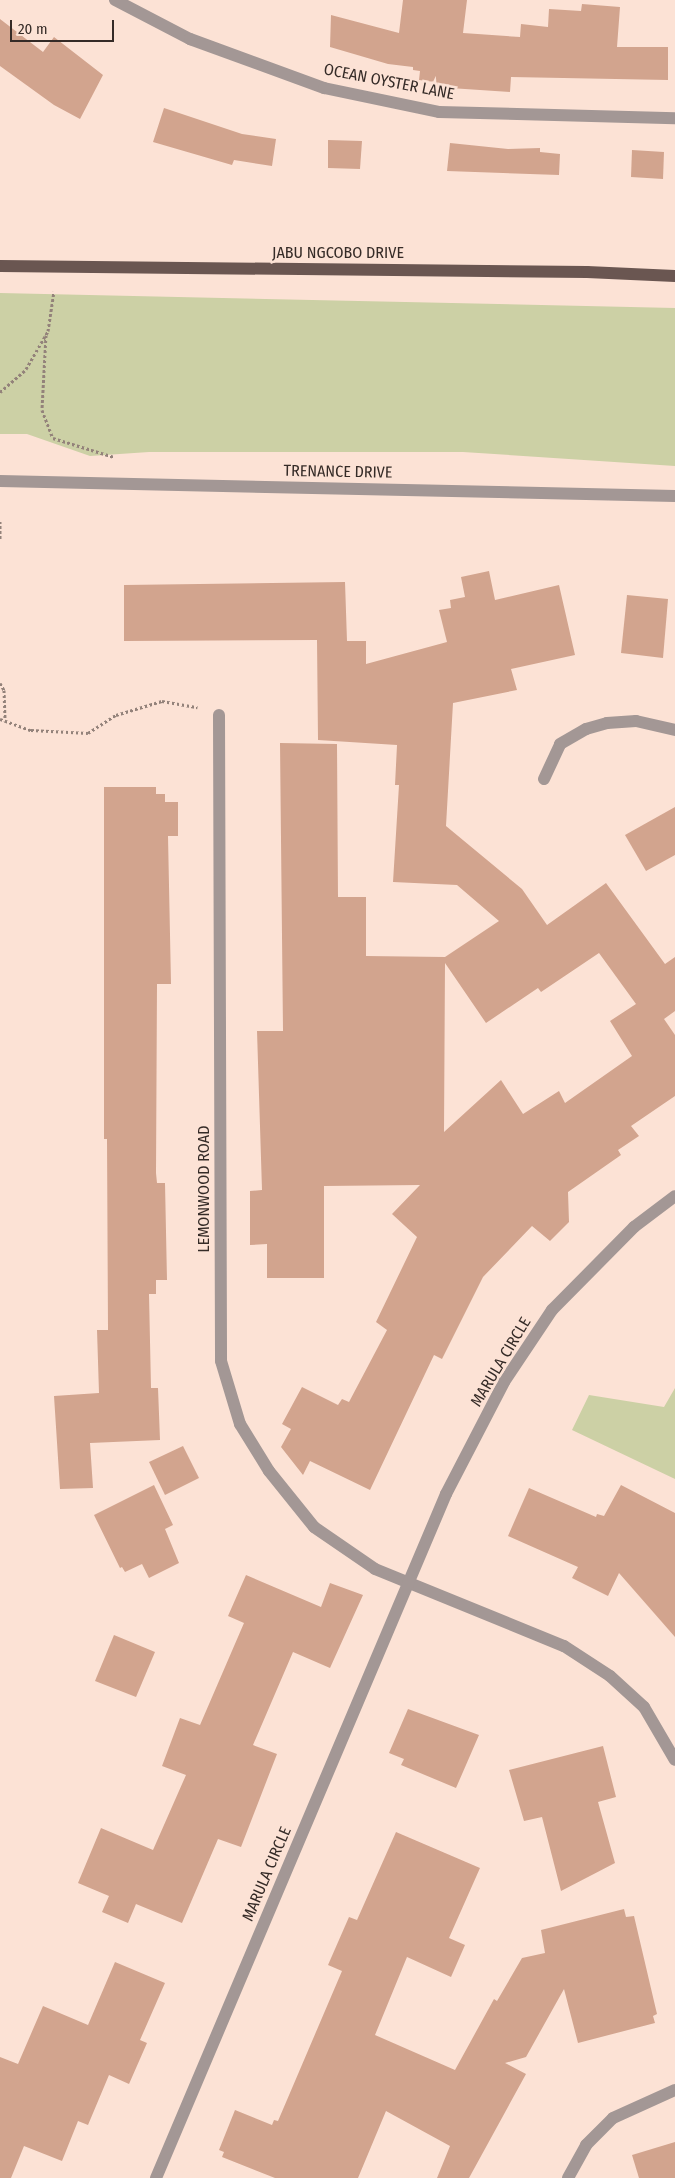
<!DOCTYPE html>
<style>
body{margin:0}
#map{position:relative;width:675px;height:2178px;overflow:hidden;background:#fce2d5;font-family:"Fira Sans Condensed",sans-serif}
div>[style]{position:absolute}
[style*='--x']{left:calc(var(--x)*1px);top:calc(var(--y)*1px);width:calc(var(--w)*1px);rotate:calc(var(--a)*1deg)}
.green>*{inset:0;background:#ccd0a5}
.building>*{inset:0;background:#d2a48e}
.path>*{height:3px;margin-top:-1.5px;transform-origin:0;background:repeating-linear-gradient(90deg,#93827a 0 2.5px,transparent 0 5px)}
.minor>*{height:12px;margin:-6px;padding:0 6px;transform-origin:6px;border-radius:6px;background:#a39795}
.major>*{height:12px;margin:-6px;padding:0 6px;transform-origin:6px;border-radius:6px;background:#6a5651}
span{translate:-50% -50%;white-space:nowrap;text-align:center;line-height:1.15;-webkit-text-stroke:5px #fce2d5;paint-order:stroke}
.street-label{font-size:16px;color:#352b27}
.scale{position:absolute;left:10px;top:20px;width:104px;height:22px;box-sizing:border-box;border:2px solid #352b27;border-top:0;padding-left:6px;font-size:15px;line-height:18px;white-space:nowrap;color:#352b27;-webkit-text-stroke:4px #fce2d5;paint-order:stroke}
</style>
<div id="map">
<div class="green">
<i style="clip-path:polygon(0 293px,675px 308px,675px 466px,463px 452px,149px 452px,90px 456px,27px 434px,0 434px)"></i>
<i style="clip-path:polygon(675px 1388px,675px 1479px,572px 1430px,589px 1395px,664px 1407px)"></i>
</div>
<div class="building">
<i style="clip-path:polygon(403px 0,467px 0,463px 33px,520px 37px,521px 24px,548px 27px,549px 9px,581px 11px,582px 4px,620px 7px,617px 47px,668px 47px,668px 80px,511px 77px,510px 92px,435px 87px,435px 82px,419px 80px,420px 71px,413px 70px,413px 67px,388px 64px,330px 47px,331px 15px,399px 33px)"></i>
<i style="clip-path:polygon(0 19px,43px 52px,54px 37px,103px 75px,80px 119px,54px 105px,0 66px)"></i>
<i style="clip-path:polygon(164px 108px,242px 134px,276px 139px,272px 166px,234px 160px,232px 165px,153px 142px)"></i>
<i style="clip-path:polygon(328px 140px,362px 141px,360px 169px,328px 168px)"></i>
<i style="clip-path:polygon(450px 143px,508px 149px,540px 148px,540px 152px,560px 154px,559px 175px,447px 171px)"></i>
<i style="clip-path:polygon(632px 150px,664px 152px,663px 179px,631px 177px)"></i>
<i style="clip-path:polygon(evenodd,489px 571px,495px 600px,559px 585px,575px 655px,511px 669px,517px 690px,453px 703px,446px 826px,522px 889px,547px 925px,606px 883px,665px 964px,675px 957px,675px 1011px,664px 1019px,675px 1035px,675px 1096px,631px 1126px,639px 1136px,618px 1150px,621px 1155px,568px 1192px,569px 1222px,550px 1241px,532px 1226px,483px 1277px,442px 1359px,434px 1355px,370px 1490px,310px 1461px,303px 1475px,281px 1447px,291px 1429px,282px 1424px,302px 1387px,338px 1405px,342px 1399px,349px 1402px,387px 1330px,376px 1322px,417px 1237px,392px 1214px,420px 1185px,324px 1186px,324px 1278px,267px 1278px,267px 1244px,250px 1245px,250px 1191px,262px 1190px,257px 1031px,283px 1031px,280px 743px,337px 744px,338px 897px,366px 897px,366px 956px,445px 957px,499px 921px,457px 885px,393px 882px,399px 785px,395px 785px,397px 745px,318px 740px,317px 640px,124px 641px,124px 585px,345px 582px,347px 641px,366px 641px,366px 664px,447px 642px,439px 610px,451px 608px,450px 600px,465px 597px,461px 577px,489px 571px,599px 953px,636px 1004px,610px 1021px,632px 1056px,565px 1103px,559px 1091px,523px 1114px,501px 1080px,444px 1132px,445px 963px,486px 1023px,538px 988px,541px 992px,599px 953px)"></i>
<i style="clip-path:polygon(627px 595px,668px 599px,663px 658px,621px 653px)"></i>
<i style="clip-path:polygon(104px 787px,156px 787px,156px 794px,165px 794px,165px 802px,178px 802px,178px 836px,168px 836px,171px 984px,157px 984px,156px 1173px,157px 1183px,165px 1183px,167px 1280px,156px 1280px,156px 1294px,149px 1294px,151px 1388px,158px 1388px,160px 1440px,90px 1443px,93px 1488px,60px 1489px,54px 1396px,99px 1393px,97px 1330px,108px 1330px,107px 1139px,104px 1139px)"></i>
<i style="clip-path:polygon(675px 807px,675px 855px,646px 871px,625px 835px)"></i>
<i style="clip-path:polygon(183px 1446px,199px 1478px,165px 1495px,149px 1462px)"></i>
<i style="clip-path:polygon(154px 1485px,173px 1525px,165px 1529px,179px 1563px,149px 1578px,142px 1564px,125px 1572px,122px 1567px,120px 1568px,94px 1515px)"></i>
<i style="clip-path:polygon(621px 1485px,675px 1513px,675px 1637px,619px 1573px,608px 1596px,572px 1578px,578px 1567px,508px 1536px,529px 1488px,596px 1517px,597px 1514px,604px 1516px)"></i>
<i style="clip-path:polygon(246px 1575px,321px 1607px,330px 1583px,363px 1595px,330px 1668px,293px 1652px,253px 1745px,277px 1754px,241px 1847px,218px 1839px,182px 1923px,136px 1904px,128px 1923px,102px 1912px,109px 1896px,78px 1883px,101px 1828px,153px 1850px,186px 1775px,162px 1766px,180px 1718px,200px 1725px,244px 1623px,228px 1616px)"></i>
<i style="clip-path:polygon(114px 1635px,155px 1652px,136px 1697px,95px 1681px)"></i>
<i style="clip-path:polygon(408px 1709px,479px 1735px,456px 1788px,401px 1765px,404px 1759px,389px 1753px)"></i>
<i style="clip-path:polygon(603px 1746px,616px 1797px,598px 1802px,615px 1863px,561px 1891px,542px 1817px,524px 1821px,509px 1770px)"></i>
<i style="clip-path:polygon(396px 1832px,480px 1868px,449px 1938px,465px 1945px,451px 1977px,407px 1957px,375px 2035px,455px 2070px,494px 1999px,497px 2001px,522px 1958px,545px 1953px,541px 1930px,624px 1909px,626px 1917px,634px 1916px,657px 2014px,653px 2016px,655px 2023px,578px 2043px,564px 1989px,526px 2057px,505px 2063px,526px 2074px,469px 2178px,437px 2178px,450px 2146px,386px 2111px,358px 2178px,275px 2178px,222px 2157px,224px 2152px,219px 2150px,235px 2110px,272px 2125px,274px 2120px,278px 2121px,342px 1971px,328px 1965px,349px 1917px,357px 1920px)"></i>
<i style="clip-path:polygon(115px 1962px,165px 1983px,140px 2040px,147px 2043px,129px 2084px,109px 2075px,88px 2125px,78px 2121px,62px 2161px,24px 2146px,11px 2178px,0 2178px,0 2057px,18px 2064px,43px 2006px,88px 2025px)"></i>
<i style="clip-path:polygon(675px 2142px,675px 2178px,639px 2178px,632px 2155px)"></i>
</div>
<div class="path">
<i style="--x:46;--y:335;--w:75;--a:93.1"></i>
<i style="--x:42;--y:410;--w:30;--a:69"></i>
<i style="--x:53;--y:438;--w:64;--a:17.3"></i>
<i style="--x:0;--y:392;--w:35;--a:-41"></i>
<i style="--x:26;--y:369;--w:44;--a:-59.9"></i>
<i style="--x:48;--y:331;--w:40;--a:-81.5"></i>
<i style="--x:0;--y:521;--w:19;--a:90"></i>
<i style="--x:0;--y:683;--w:8;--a:60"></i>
<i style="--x:4;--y:690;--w:31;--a:88"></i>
<i style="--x:0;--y:719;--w:33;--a:20"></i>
<i style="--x:31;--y:730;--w:57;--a:3"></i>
<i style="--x:88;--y:733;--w:33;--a:-33"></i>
<i style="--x:116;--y:715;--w:48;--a:-16.9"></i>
<i style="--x:162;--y:701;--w:36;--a:10"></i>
</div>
<div class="minor">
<i style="--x:115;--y:0;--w:85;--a:27.5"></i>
<i style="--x:190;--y:39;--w:143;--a:20.1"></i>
<i style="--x:324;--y:88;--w:117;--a:11.8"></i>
<i style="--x:439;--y:112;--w:236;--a:1.5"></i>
<i style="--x:0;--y:481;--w:675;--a:1.27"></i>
<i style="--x:219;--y:715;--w:646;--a:89.82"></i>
<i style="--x:221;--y:1361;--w:66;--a:73.2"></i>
<i style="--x:240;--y:1424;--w:55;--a:58.3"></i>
<i style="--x:269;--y:1471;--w:72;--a:51.2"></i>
<i style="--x:314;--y:1527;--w:74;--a:34.5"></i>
<i style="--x:375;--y:1569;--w:204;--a:22.2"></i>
<i style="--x:564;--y:1646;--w:55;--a:33.1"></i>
<i style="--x:610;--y:1676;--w:46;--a:42.4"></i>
<i style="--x:644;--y:1707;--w:61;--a:59.7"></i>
<i style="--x:544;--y:779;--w:38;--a:-65"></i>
<i style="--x:560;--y:744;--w:30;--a:-30"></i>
<i style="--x:586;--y:729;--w:22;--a:-16"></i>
<i style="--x:607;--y:723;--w:29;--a:-4"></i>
<i style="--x:636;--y:721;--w:40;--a:13"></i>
<i style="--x:156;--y:2178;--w:743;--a:-67.02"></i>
<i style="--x:446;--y:1494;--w:126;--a:-62.6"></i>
<i style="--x:504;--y:1382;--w:87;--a:-56.3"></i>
<i style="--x:552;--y:1310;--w:117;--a:-45.3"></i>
<i style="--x:634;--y:1227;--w:51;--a:-37.1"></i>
<i style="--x:568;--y:2178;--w:38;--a:-61"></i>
<i style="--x:586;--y:2145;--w:38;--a:-45"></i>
<i style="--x:613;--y:2118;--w:68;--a:-24.3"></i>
</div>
<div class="major">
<i style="--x:0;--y:266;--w:587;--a:0.59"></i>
<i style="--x:587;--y:272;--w:88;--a:2.6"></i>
</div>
<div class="street-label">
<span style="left:389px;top:82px;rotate:11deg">OCEAN OYSTER LANE</span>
<span style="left:338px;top:253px">JABU NGCOBO DRIVE</span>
<span style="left:338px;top:472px;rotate:1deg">TRENANCE DRIVE</span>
<span style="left:204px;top:1189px;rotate:-90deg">LEMONWOOD ROAD</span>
<span style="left:501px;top:1362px;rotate:-59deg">MARULA CIRCLE</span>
<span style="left:267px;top:1874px;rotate:-67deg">MARULA CIRCLE</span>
</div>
<div class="scale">20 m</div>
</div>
